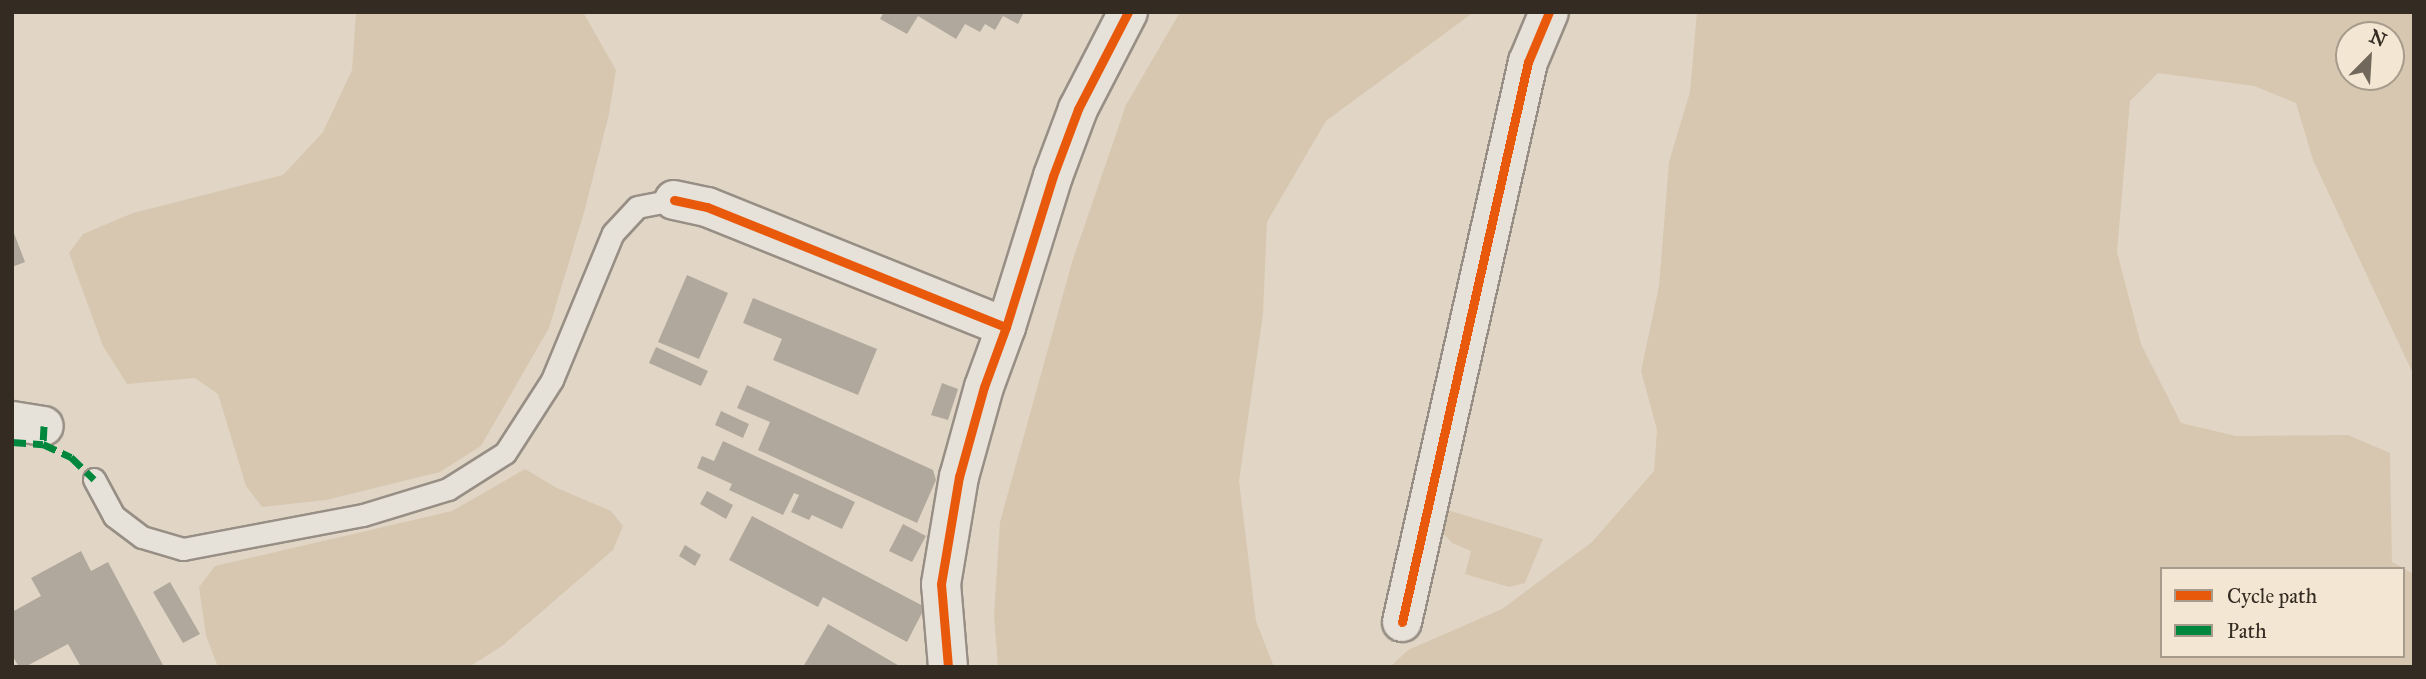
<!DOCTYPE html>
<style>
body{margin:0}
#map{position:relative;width:2426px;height:679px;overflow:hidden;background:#e1d6c5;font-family:"IM FELL Great Primer",serif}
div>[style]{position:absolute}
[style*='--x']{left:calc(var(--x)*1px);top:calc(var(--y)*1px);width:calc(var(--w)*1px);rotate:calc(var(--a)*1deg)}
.green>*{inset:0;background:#d7c7b0}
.building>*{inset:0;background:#b1a89d}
.roads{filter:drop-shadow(2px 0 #978f85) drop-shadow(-2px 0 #978f85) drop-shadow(0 2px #978f85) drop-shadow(0 -2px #978f85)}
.service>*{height:21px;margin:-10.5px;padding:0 10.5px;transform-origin:10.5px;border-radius:10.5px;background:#e7e2d9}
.minor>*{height:38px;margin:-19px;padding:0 19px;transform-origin:19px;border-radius:19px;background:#e7e2d9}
.tertiary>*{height:38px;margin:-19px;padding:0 19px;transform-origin:19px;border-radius:19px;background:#e7e2d9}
.quiet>*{height:7px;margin-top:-3.5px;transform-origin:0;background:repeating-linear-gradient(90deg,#00873e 0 14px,transparent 0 21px)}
.cycleway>*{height:9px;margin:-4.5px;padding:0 4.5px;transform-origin:4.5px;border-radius:4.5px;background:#e8590c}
span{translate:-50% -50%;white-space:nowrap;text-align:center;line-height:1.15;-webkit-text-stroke:7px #f3e6d2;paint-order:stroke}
.frame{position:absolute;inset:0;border:14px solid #342b22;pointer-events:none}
.legend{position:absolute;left:2160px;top:567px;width:245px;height:91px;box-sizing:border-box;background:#f3e6d2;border:2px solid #a79b8c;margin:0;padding:9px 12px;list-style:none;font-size:21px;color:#342b22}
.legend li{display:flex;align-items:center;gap:14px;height:35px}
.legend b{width:35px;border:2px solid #a79b8c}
.north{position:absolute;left:2335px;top:21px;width:70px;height:70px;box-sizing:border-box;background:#f3e6d2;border:2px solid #a79b8c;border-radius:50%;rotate:24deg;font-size:19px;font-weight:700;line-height:28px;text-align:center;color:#342b22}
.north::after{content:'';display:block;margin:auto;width:24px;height:32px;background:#71675b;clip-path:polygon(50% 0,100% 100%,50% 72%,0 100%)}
</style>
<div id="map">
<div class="green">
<i style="clip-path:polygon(356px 12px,583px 12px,616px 70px,609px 114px,585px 209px,549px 328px,481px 446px,440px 472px,326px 500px,262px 507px,246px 486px,218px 394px,195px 378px,127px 384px,103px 346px,69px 253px,83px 234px,133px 213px,283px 175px,323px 132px,352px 70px)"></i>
<i style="clip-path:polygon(1180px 12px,1474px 12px,1326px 121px,1267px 222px,1263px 314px,1239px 481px,1256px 621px,1274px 667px,998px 667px,994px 615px,1000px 522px,1072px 262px,1126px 105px)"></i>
<i style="clip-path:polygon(evenodd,1697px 12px,2414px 12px,2414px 376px,2313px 160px,2296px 103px,2254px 86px,2158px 73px,2130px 101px,2117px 252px,2141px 344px,2181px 423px,2236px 436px,2348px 435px,2390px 453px,2392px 562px,2414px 574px,2414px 667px,1390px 667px,1408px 650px,1502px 609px,1592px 542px,1654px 471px,1657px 430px,1641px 371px,1659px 286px,1669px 162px,1690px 92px,1697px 12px,2349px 35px,2391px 35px,2391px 77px,2349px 77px,2349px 35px,1697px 12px,2162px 569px,2403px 569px,2403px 656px,2162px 656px,2162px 569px)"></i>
<i style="clip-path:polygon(525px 469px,557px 488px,611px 511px,623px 526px,613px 550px,502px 646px,469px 667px,218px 667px,206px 636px,199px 587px,215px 566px,452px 511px)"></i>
<i style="clip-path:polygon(1444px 509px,1543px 539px,1525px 583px,1509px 587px,1465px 574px,1471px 551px,1452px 543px,1440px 530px)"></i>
</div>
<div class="building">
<i style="clip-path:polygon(884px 12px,1024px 12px,1018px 24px,1003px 16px,995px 30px,985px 24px,980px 32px,965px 24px,956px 39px,918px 16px,907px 34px,880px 19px)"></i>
<i style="clip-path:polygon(12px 228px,25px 262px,12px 267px)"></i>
<i style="clip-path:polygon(687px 275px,728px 293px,699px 359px,658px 342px)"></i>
<i style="clip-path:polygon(753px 298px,877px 349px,858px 395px,773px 360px,782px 339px,743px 323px)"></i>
<i style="clip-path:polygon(656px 347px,708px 371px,701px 386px,649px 363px)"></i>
<i style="clip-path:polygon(942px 383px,958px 389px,948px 420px,931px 415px)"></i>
<i style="clip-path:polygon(747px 385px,933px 470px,936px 480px,917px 523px,758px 450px,770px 422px,737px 408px)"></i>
<i style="clip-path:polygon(721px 411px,749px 424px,743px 438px,715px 425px)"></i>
<i style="clip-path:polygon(723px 441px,855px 502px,842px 529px,812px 515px,809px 520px,791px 512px,799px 495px,794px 493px,783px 515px,729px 490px,732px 484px,697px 468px,702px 456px,714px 461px)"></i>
<i style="clip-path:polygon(707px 491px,733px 505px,726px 519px,700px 504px)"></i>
<i style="clip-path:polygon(752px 516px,925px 607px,907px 642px,823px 597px,818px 607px,729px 560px)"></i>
<i style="clip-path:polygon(903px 524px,926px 536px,912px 562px,889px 551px)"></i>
<i style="clip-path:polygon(685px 545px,701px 555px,695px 566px,679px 556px)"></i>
<i style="clip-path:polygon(81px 551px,91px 571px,108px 562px,164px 667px,81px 667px,68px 644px,25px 667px,19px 667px,12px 655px,12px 612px,41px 596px,31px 578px)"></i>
<i style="clip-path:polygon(170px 582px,200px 634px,183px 643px,153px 592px)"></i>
<i style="clip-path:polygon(828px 624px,901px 667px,803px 667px)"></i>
</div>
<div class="roads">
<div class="service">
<i style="--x:94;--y:479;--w:42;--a:61.6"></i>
<i style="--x:114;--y:516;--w:35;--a:37"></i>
<i style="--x:142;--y:537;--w:43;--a:16.3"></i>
<i style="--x:183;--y:549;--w:183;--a:-10.7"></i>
<i style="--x:363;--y:515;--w:89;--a:-17"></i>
<i style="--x:448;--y:489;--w:67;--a:-32.3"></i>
<i style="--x:505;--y:453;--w:87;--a:-57.2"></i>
<i style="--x:552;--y:380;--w:159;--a:-67.5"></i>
<i style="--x:613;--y:233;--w:35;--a:-47"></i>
<i style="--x:637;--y:207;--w:38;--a:-11"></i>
</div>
<div class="minor">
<i style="--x:674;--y:200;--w:34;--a:12"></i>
<i style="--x:707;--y:207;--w:322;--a:21.9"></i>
<i style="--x:12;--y:421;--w:32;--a:9"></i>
<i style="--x:1402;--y:622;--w:574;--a:-77.32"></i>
<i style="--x:1528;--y:62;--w:54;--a:-67.2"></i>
</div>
<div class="tertiary">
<i style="--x:948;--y:667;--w:83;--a:-94.8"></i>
<i style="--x:941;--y:584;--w:109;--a:-80.5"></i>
<i style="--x:959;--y:477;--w:93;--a:-74.5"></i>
<i style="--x:984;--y:387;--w:64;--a:-69.9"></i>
<i style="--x:1006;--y:327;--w:158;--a:-72.7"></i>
<i style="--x:1053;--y:176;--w:72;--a:-69.5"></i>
<i style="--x:1078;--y:109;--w:109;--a:-62.7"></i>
</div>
</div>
<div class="quiet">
<i style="--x:44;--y:426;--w:18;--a:93"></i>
<i style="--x:43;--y:444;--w:31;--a:25"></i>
<i style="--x:71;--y:457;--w:32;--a:44"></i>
<i style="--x:12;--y:442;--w:31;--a:4"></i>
</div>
<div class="cycleway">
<i style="--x:674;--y:200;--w:34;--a:12"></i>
<i style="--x:707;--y:207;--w:322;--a:21.9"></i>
<i style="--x:1402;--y:622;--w:574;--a:-77.32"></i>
<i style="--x:1528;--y:62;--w:54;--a:-67.2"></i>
<i style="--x:948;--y:667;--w:83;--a:-94.8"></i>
<i style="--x:941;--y:584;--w:109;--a:-80.5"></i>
<i style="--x:959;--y:477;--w:93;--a:-74.5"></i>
<i style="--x:984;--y:387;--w:64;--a:-69.9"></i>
<i style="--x:1006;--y:327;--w:158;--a:-72.7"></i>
<i style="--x:1053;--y:176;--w:72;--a:-69.5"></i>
<i style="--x:1078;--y:109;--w:109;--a:-62.7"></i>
</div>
<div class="frame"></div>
<ul class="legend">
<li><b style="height:9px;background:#e8590c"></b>Cycle path</li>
<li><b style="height:9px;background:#00873e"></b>Path</li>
</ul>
<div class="north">N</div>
</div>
